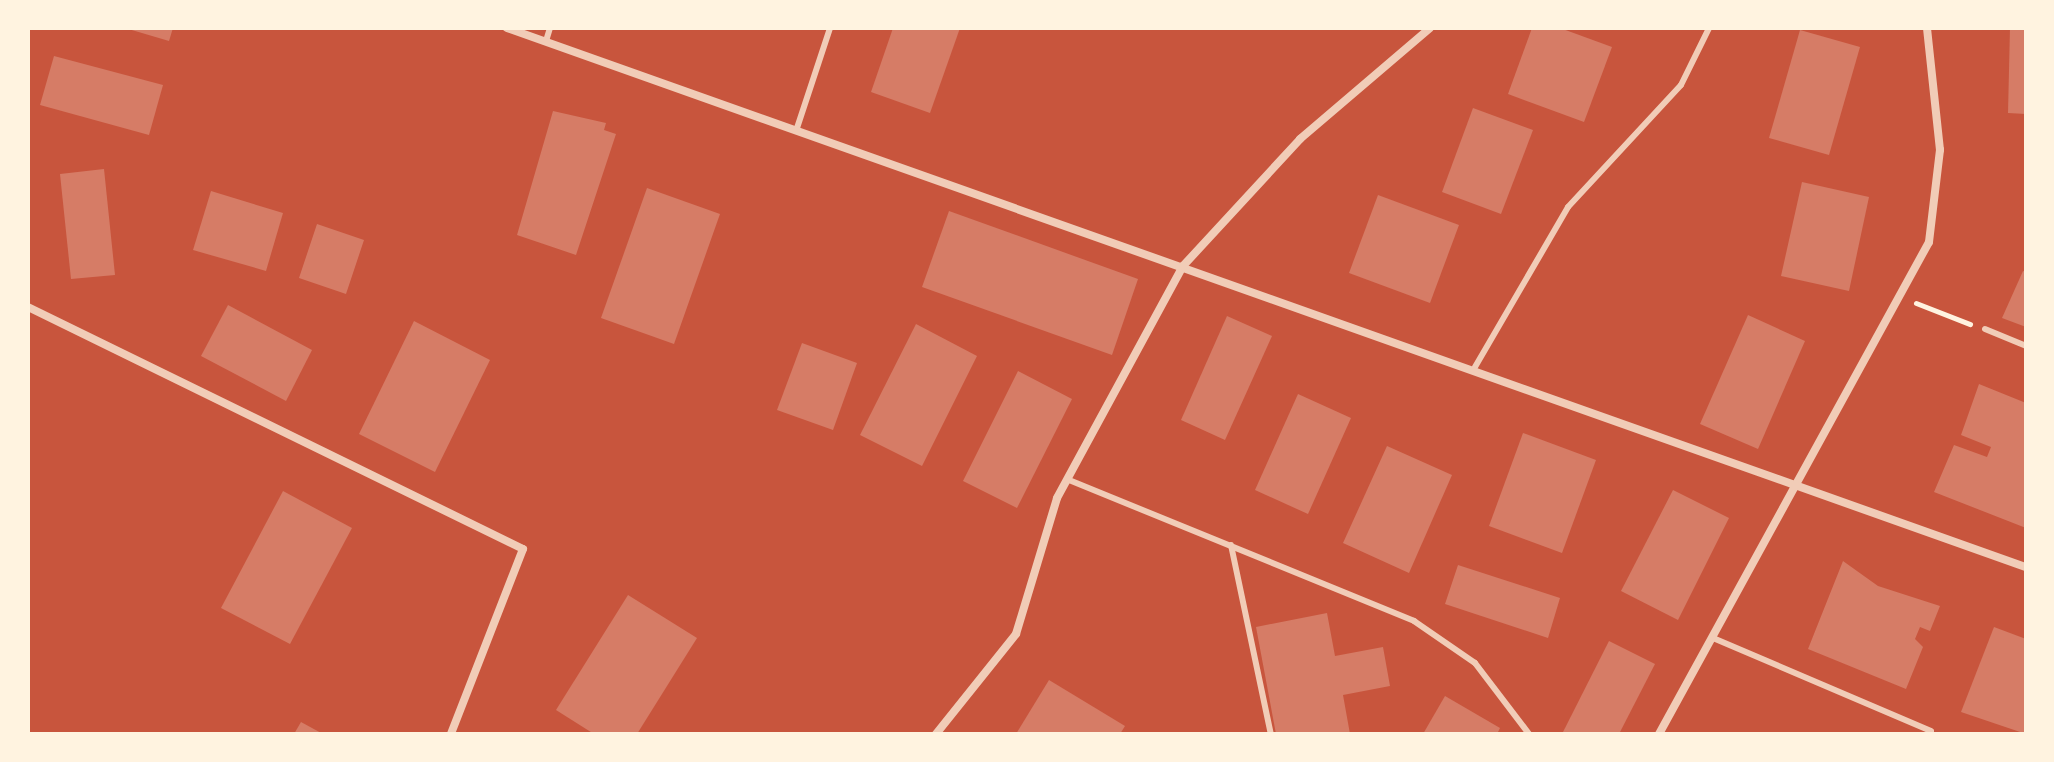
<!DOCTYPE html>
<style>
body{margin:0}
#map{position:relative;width:2054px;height:762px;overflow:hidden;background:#c8553d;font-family:"PT Sans",sans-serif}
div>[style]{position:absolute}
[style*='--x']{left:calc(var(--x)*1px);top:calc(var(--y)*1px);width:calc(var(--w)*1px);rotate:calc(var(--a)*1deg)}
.building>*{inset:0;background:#d67c66}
.path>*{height:5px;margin:-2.5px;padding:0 2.5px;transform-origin:2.5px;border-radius:2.5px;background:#fff3e0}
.service>*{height:6px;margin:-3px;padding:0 3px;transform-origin:3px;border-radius:3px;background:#f1ccb7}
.minor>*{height:8px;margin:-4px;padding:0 4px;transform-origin:4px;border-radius:4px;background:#f1ccb7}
span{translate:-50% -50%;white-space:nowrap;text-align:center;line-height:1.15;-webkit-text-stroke:8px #fff3e0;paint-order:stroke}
.frame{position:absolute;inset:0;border:30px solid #fff3e0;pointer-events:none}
</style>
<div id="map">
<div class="building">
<i style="clip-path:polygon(125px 28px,173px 28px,169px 41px)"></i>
<i style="clip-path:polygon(893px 28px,960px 28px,930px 113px,871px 92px)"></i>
<i style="clip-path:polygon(1532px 28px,1560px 28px,1612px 47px,1584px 122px,1508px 94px)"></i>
<i style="clip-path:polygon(2010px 28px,2026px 28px,2026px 114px,2008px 113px)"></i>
<i style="clip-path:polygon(1800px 30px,1860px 47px,1829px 155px,1769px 138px)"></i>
<i style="clip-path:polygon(54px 56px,163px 85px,149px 135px,40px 105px)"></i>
<i style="clip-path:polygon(1473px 108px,1533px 130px,1501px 214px,1442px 192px)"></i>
<i style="clip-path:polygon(553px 111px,606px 123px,604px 130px,616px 134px,576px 255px,517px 235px)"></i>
<i style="clip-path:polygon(104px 169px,115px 275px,71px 279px,60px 174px)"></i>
<i style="clip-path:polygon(1802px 182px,1869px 197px,1849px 291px,1781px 276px)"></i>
<i style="clip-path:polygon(647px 188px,720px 214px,674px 344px,601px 318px)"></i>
<i style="clip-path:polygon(211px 191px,283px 213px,266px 271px,193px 250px)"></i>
<i style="clip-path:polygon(1378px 195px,1459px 225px,1430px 303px,1349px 273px)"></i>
<i style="clip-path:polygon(949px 211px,1138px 279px,1112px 355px,922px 287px)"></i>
<i style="clip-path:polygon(317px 224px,364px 240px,346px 294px,299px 278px)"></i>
<i style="clip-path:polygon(2023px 271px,2026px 272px,2026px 327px,2002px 318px)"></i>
<i style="clip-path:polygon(228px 305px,312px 350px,286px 401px,201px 356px)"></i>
<i style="clip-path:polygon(1748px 315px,1805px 341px,1758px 449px,1700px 424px)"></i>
<i style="clip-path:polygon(1227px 316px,1272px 336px,1225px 440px,1181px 420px)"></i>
<i style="clip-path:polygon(414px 321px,490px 360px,435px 472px,359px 434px)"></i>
<i style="clip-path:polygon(916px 324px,977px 356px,922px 466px,860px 435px)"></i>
<i style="clip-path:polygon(802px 343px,857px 363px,833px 430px,777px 410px)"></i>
<i style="clip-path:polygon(1018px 371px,1072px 399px,1017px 508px,963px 481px)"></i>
<i style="clip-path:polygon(1979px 384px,2026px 403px,2026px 528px,1934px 492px,1954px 445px,1987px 457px,1991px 447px,1961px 435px)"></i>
<i style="clip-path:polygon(1298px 394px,1351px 418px,1308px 514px,1255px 490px)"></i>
<i style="clip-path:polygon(1523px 433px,1596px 460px,1562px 553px,1489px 526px)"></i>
<i style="clip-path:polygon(1387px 446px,1452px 475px,1409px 573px,1343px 543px)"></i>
<i style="clip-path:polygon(1673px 490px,1729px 518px,1678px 620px,1621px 591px)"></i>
<i style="clip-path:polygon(283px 491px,352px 528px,290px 644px,221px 608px)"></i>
<i style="clip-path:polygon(1843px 561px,1878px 586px,1940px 606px,1930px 631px,1920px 627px,1915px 639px,1923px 647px,1906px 689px,1808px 649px)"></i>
<i style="clip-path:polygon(1458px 565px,1560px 598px,1548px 638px,1445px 604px)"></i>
<i style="clip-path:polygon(628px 595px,697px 638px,637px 734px,594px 734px,556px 710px)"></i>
<i style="clip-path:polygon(1327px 613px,1335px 656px,1383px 647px,1390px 686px,1343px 695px,1350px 734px,1276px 734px,1256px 627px)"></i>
<i style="clip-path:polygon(1994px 627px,2026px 639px,2026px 734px,1961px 712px)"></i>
<i style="clip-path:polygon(1609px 641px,1655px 664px,1619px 734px,1562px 734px)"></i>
<i style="clip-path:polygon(1049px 680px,1125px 726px,1120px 734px,1016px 734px)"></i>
<i style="clip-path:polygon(1445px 696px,1500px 728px,1497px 734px,1423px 734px)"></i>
<i style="clip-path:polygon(301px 722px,323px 734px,294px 734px)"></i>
</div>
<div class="path">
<i style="--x:1916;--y:303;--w:58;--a:21.3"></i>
</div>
<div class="service">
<i style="--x:546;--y:41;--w:14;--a:-73"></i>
<i style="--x:797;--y:128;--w:105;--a:-71.7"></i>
<i style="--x:1985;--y:329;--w:44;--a:22.5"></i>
<i style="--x:1475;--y:367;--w:185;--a:-59.8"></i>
<i style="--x:1568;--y:207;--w:166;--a:-47.2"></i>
<i style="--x:1681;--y:85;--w:64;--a:-63.8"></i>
<i style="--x:1069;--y:480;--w:373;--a:22.2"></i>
<i style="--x:1414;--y:621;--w:74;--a:34.5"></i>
<i style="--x:1475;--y:663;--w:89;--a:52.7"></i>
<i style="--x:1231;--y:545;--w:193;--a:78.1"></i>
<i style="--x:1713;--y:638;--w:237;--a:23.1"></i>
</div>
<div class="minor">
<i style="--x:507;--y:28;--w:1612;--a:19.54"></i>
<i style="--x:28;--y:307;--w:551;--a:26.05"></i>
<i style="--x:523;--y:549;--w:199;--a:111.3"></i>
<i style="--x:936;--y:734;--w:128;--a:-51.3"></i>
<i style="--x:1016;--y:634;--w:142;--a:-73.2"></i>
<i style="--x:1057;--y:498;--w:264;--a:-61.5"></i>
<i style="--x:1183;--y:266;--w:173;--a:-47.3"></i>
<i style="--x:1300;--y:139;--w:171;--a:-40.5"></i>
<i style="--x:1659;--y:734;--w:561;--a:-61.24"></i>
<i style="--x:1929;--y:242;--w:93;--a:-83.2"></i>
<i style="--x:1940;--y:150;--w:123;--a:-96.1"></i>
</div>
<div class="frame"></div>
</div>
